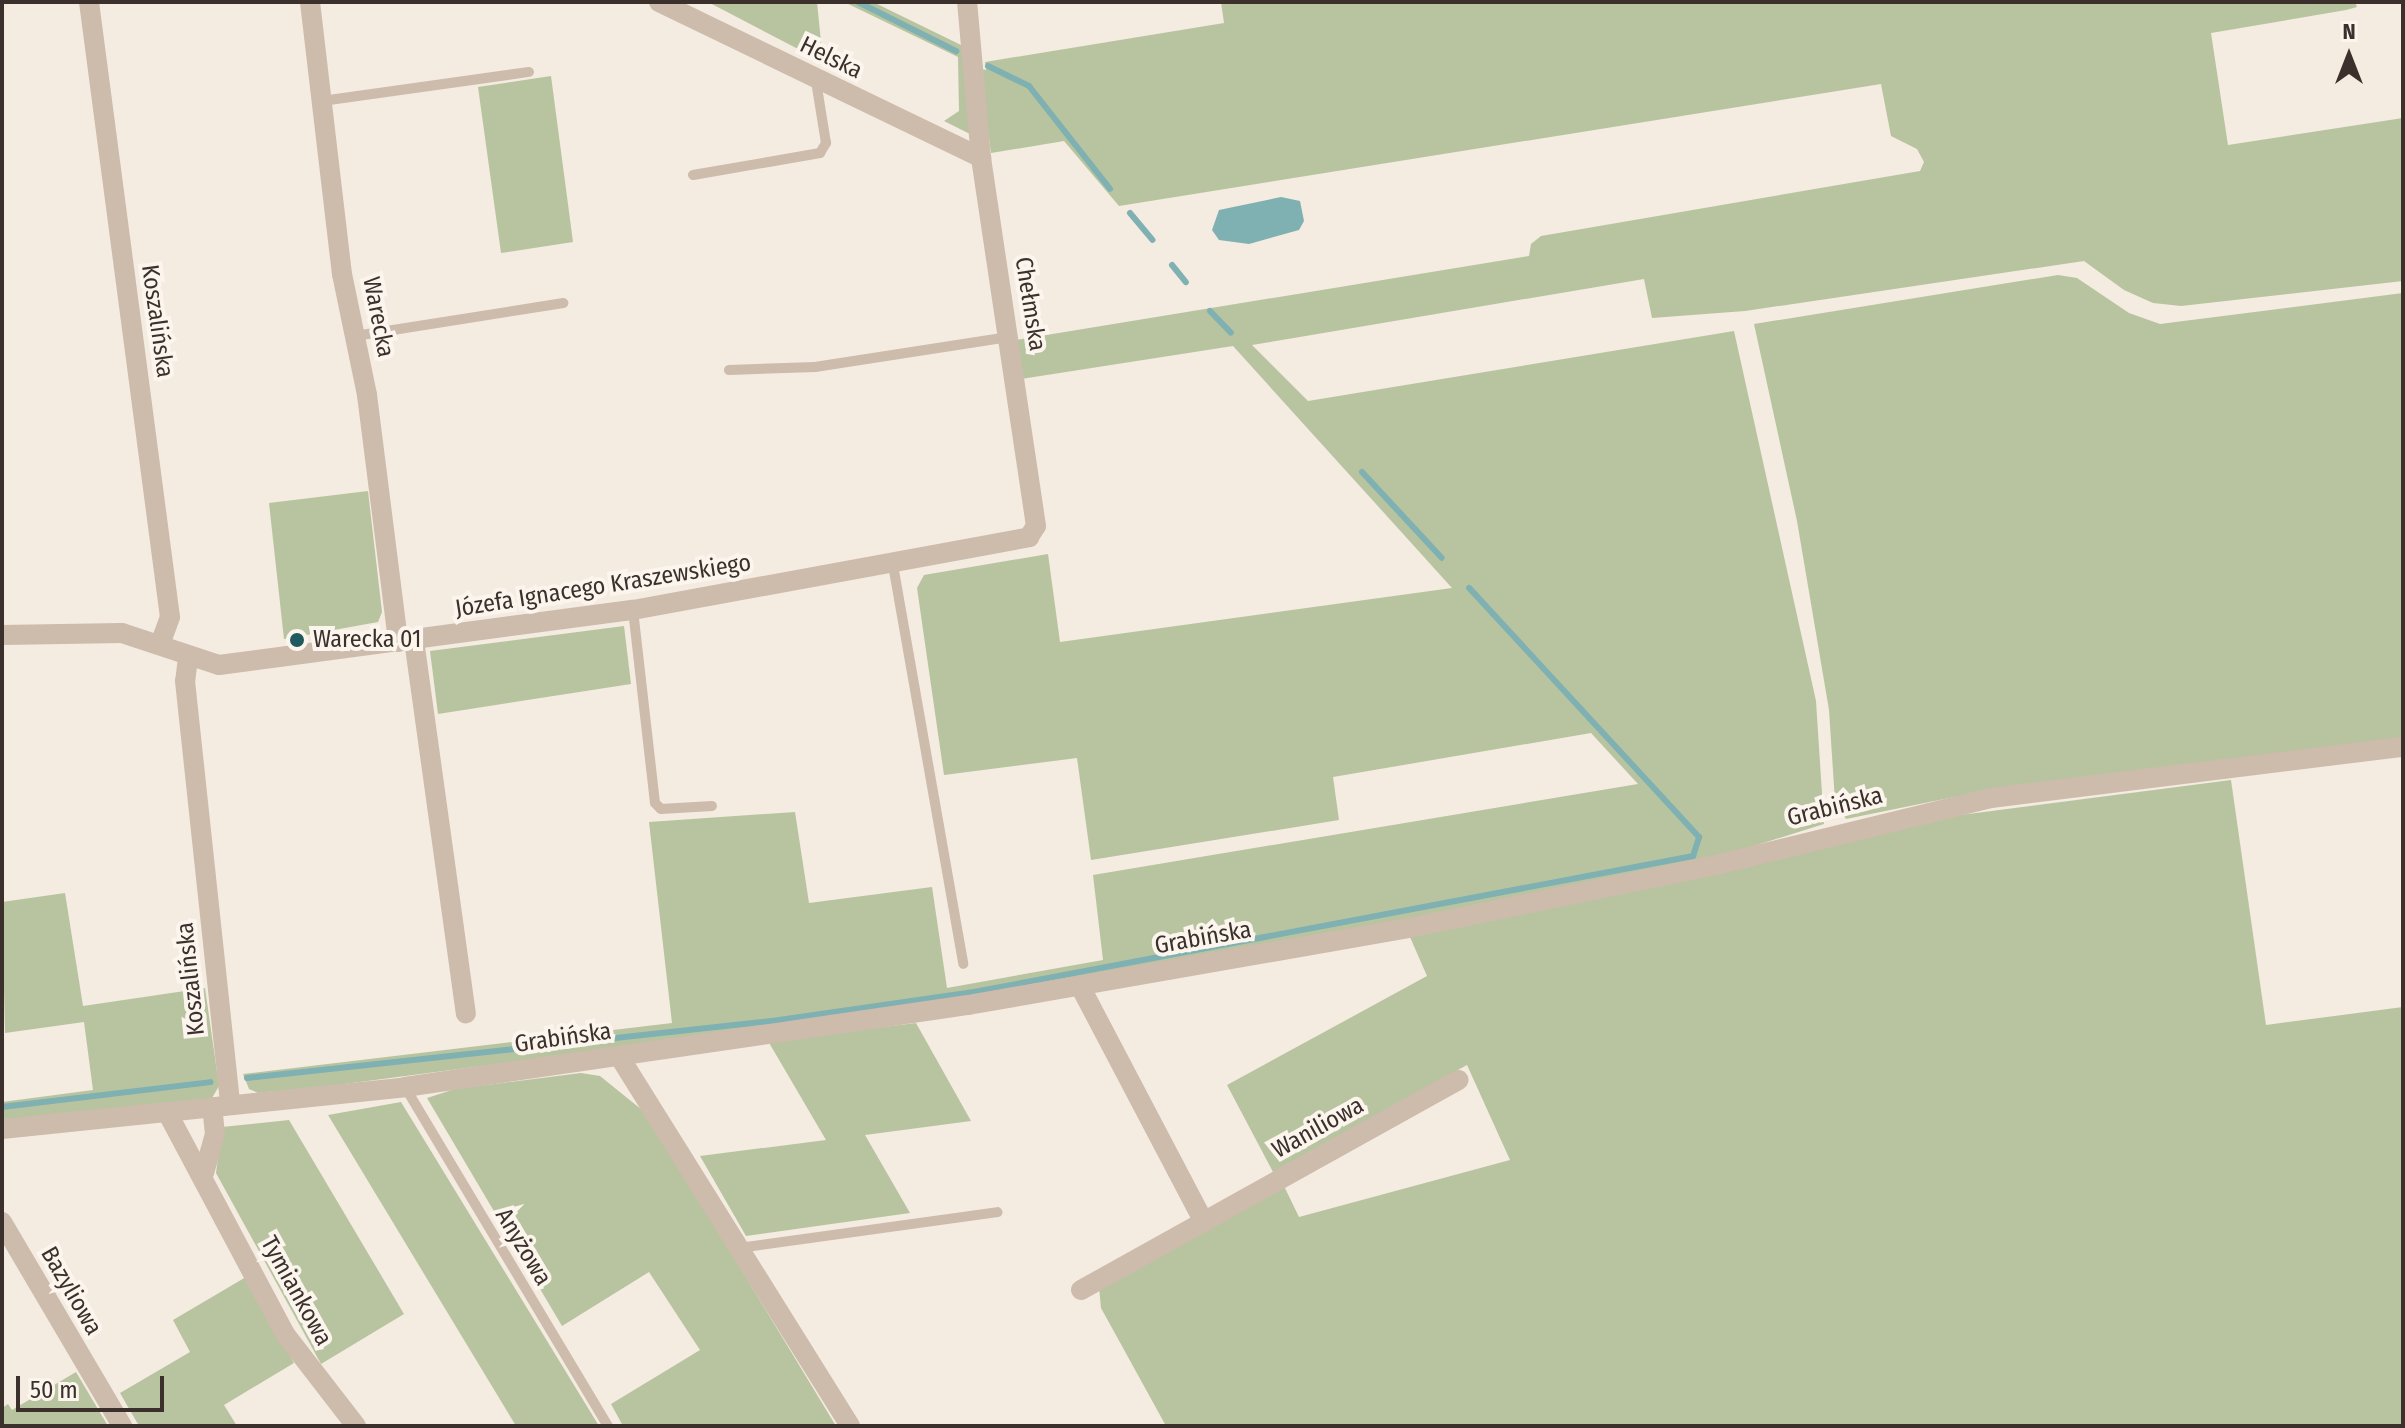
<!DOCTYPE html>
<meta charset="utf-8">
<style>
body{margin:0}
#map{position:relative;width:2405px;height:1428px;overflow:hidden;background:#f4ebe1;font-family:"Fira Sans Condensed",sans-serif}
div>[style]{position:absolute}
[style*='--x']{left:calc(var(--x)*1px);top:calc(var(--y)*1px);width:calc(var(--w)*1px);rotate:calc(var(--a)*1deg)}
.green>*{inset:0;background:#b8c4a0}
.water>*{inset:0;background:#7fb0b2}
.stream>*{height:6px;margin:-3px;padding:0 3px;transform-origin:3px;border-radius:3px;background:#7fb0b2}
.lane>*{height:10px;margin:-5px;padding:0 5px;transform-origin:5px;border-radius:5px;background:#cdbbac}
.street>*{height:20px;margin:-10px;padding:0 10px;transform-origin:10px;border-radius:10px;background:#cdbbac}
.dots>*{width:22px;height:22px;translate:-50% -50%;box-sizing:border-box;border:4px solid #fbf5ee;border-radius:50%}
span{translate:-50% -50%;white-space:nowrap;text-align:center;line-height:1.15;-webkit-text-stroke:8px #fbf5ee;paint-order:stroke}
.street-label{font-size:24px;color:#3b302b}
.poi-label{font-size:24px;color:#3b302b}
.left{translate:0 -50%;text-align:left}
.frame{position:absolute;inset:0;border:4px solid #3b302b;pointer-events:none}
.north{position:absolute;left:2309px;top:16px;width:80px;height:80px;-webkit-text-stroke:6px #fbf5ee;paint-order:stroke;rotate:0deg;font-size:22px;font-weight:700;line-height:32px;text-align:center;color:#3b302b}
.north::after{content:'';display:block;margin:auto;width:28px;height:36px;background:#3b302b;clip-path:polygon(50% 0,100% 100%,50% 72%,0 100%)}
.scale{position:absolute;left:16px;top:1376px;width:148px;height:36px;box-sizing:border-box;border:4px solid #3b302b;border-top:0;padding-left:10px;font-size:24px;line-height:28px;white-space:nowrap;color:#3b302b;-webkit-text-stroke:6px #fbf5ee;paint-order:stroke}
</style>
<div id="map">
<div class="green">
<i style="clip-path:polygon(708px 2px,817px 2px,823px 62px)"></i>
<i style="clip-path:polygon(844px 2px,873px 2px,963px 46px,974px 136px,944px 121px,959px 111px,958px 57px)"></i>
<i style="clip-path:polygon(1221px 2px,2355px 2px,2357px 7px,2346px 10px,2211px 33px,2228px 145px,2403px 118px,2403px 281px,2181px 306px,2153px 303px,2124px 290px,2084px 261px,1745px 311px,1652px 318px,1644px 279px,1252px 345px,1308px 401px,1734px 331px,1816px 701px,1824px 824px,1693px 865px,960px 1003px,337px 1085px,258px 1093px,249px 1089px,243px 1074px,672px 1023px,649px 822px,795px 812px,809px 903px,932px 887px,947px 988px,1103px 960px,1093px 875px,1638px 784px,1591px 733px,1333px 777px,1339px 820px,1091px 860px,1077px 758px,944px 775px,917px 588px,924px 575px,1048px 554px,1060px 642px,1452px 588px,1233px 346px,1021px 379px,1016px 340px,1529px 256px,1531px 244px,1541px 236px,1920px 171px,1924px 162px,1917px 149px,1891px 136px,1881px 84px,1119px 206px,1064px 141px,991px 153px,980px 69px,986px 70px,985px 62px,1224px 23px)"></i>
<i style="clip-path:polygon(551px 76px,573px 242px,501px 253px,478px 87px)"></i>
<i style="clip-path:polygon(2058px 275px,2077px 278px,2129px 313px,2160px 324px,2403px 293px,2403px 738px,1969px 794px,1846px 819px,1835px 801px,1829px 710px,1797px 521px,1754px 324px)"></i>
<i style="clip-path:polygon(368px 491px,382px 612px,378px 622px,284px 639px,269px 503px)"></i>
<i style="clip-path:polygon(624px 626px,631px 684px,438px 714px,430px 651px)"></i>
<i style="clip-path:polygon(2231px 780px,2266px 1025px,2403px 1007px,2403px 1426px,1166px 1426px,1101px 1308px,1099px 1287px,1284px 1186px,1299px 1217px,1510px 1160px,1467px 1065px,1273px 1172px,1227px 1085px,1427px 976px,1410px 937px,1953px 816px)"></i>
<i style="clip-path:polygon(65px 893px,83px 1006px,205px 988px,219px 1086px,212px 1098px,2px 1121px,2px 1102px,93px 1090px,84px 1022px,5px 1033px,2px 902px)"></i>
<i style="clip-path:polygon(916px 1023px,971px 1121px,865px 1135px,910px 1213px,746px 1236px,700px 1156px,826px 1140px,768px 1041px)"></i>
<i style="clip-path:polygon(581px 1073px,600px 1076px,647px 1114px,836px 1426px,623px 1426px,611px 1404px,700px 1350px,649px 1272px,562px 1326px,427px 1098px,455px 1089px)"></i>
<i style="clip-path:polygon(401px 1102px,599px 1426px,516px 1426px,328px 1115px)"></i>
<i style="clip-path:polygon(289px 1120px,404px 1314px,321px 1364px,216px 1173px,222px 1127px)"></i>
<i style="clip-path:polygon(246px 1277px,294px 1363px,224px 1405px,237px 1426px,139px 1426px,120px 1393px,190px 1352px,173px 1320px)"></i>
<i style="clip-path:polygon(76px 1372px,108px 1426px,2px 1426px,2px 1408px,8px 1404px,12px 1410px)"></i>
</div>
<div class="water">
<i style="clip-path:polygon(1281px 197px,1300px 201px,1304px 221px,1299px 230px,1249px 244px,1219px 240px,1212px 230px,1219px 210px)"></i>
</div>
<div class="stream">
<i style="--x:858;--y:2;--w:110;--a:26.6"></i>
<i style="--x:988;--y:66;--w:46;--a:26"></i>
<i style="--x:1029;--y:86;--w:131;--a:51.8"></i>
<i style="--x:1130;--y:213;--w:35;--a:50"></i>
<i style="--x:1172;--y:265;--w:22;--a:51"></i>
<i style="--x:1210;--y:311;--w:30;--a:46"></i>
<i style="--x:1362;--y:472;--w:117;--a:47.1"></i>
<i style="--x:247;--y:1078;--w:528;--a:-6.2"></i>
<i style="--x:772;--y:1021;--w:204;--a:-8.2"></i>
<i style="--x:974;--y:992;--w:732;--a:-10.71"></i>
<i style="--x:1693;--y:856;--w:20;--a:-72"></i>
<i style="--x:1699;--y:837;--w:339;--a:-132.7"></i>
<i style="--x:2;--y:1107;--w:210;--a:-6.8"></i>
</div>
<div class="lane">
<i style="--x:322;--y:101;--w:209;--a:-8"></i>
<i style="--x:693;--y:175;--w:129;--a:-9.8"></i>
<i style="--x:820;--y:153;--w:12;--a:-59"></i>
<i style="--x:826;--y:143;--w:63;--a:-99.2"></i>
<i style="--x:355;--y:336;--w:211;--a:-9"></i>
<i style="--x:729;--y:370;--w:86;--a:-2"></i>
<i style="--x:815;--y:367;--w:196;--a:-8.8"></i>
<i style="--x:893;--y:565;--w:405;--a:80"></i>
<i style="--x:633;--y:610;--w:194;--a:83.5"></i>
<i style="--x:655;--y:803;--w:8;--a:45"></i>
<i style="--x:661;--y:809;--w:51;--a:-3.4"></i>
<i style="--x:405;--y:1087;--w:395;--a:59.1"></i>
<i style="--x:739;--y:1248;--w:261;--a:-7.9"></i>
</div>
<div class="street">
<i style="--x:89;--y:2;--w:620;--a:82.5"></i>
<i style="--x:170;--y:617;--w:29;--a:110"></i>
<i style="--x:310;--y:2;--w:274;--a:83.3"></i>
<i style="--x:342;--y:274;--w:124;--a:78.3"></i>
<i style="--x:367;--y:395;--w:249;--a:82.8"></i>
<i style="--x:659;--y:2;--w:358;--a:25.8"></i>
<i style="--x:2;--y:635;--w:120;--a:-1"></i>
<i style="--x:122;--y:633;--w:102;--a:18.3"></i>
<i style="--x:219;--y:665;--w:418;--a:-7.6"></i>
<i style="--x:633;--y:610;--w:403;--a:-10.4"></i>
<i style="--x:1029;--y:537;--w:13;--a:-58"></i>
<i style="--x:1036;--y:526;--w:372;--a:-98.5"></i>
<i style="--x:981;--y:158;--w:157;--a:-95.1"></i>
<i style="--x:414;--y:640;--w:377;--a:82.1"></i>
<i style="--x:188;--y:658;--w:23;--a:97"></i>
<i style="--x:185;--y:681;--w:425;--a:83.9"></i>
<i style="--x:1080;--y:986;--w:267;--a:62.3"></i>
<i style="--x:619;--y:1056;--w:436;--a:58"></i>
<i style="--x:167;--y:1112;--w:251;--a:62"></i>
<i style="--x:285;--y:1334;--w:116;--a:52.3"></i>
<i style="--x:2;--y:1129;--w:405;--a:-5.9"></i>
<i style="--x:405;--y:1087;--w:569;--a:-8.29"></i>
<i style="--x:968;--y:1005;--w:448;--a:-9.9"></i>
<i style="--x:1409;--y:928;--w:313;--a:-11.6"></i>
<i style="--x:1716;--y:865;--w:283;--a:-13.7"></i>
<i style="--x:1991;--y:798;--w:415;--a:-7.1"></i>
<i style="--x:204;--y:1173;--w:41;--a:-74.2"></i>
<i style="--x:215;--y:1134;--w:27;--a:-96"></i>
<i style="--x:2;--y:1222;--w:237;--a:59.5"></i>
<i style="--x:1081;--y:1290;--w:432;--a:-29.1"></i>
</div>
<div class="dots">
<i style="left:297px;top:640px;background:#1f5a5e"></i>
</div>
<div class="street-label">
<span style="left:831px;top:58px;rotate:26deg">Helska</span>
<span style="left:1030px;top:304px;rotate:81deg">Chełmska</span>
<span style="left:378px;top:317px;rotate:79deg">Warecka</span>
<span style="left:157px;top:321px;rotate:82deg">Koszalińska</span>
<span style="left:603px;top:586px;rotate:-9deg">Józefa Ignacego Kraszewskiego</span>
<span style="left:1835px;top:807px;rotate:-14deg">Grabińska</span>
<span style="left:1203px;top:938px;rotate:-10deg">Grabińska</span>
<span style="left:191px;top:979px;rotate:-96deg">Koszalińska</span>
<span style="left:563px;top:1038px;rotate:-8deg">Grabińska</span>
<span style="left:1318px;top:1128px;rotate:-29deg">Waniliowa</span>
<span style="left:523px;top:1247px;rotate:59deg">Anyżowa</span>
<span style="left:71px;top:1291px;rotate:60deg">Bazyliowa</span>
<span style="left:296px;top:1291px;rotate:61deg">Tymiankowa</span>
</div>
<div class="poi-label">
<span class="left" style="left:313px;top:640px">Warecka 01</span>
</div>
<div class="frame"></div>
<div class="north">N</div>
<div class="scale">50 m</div>
</div>
